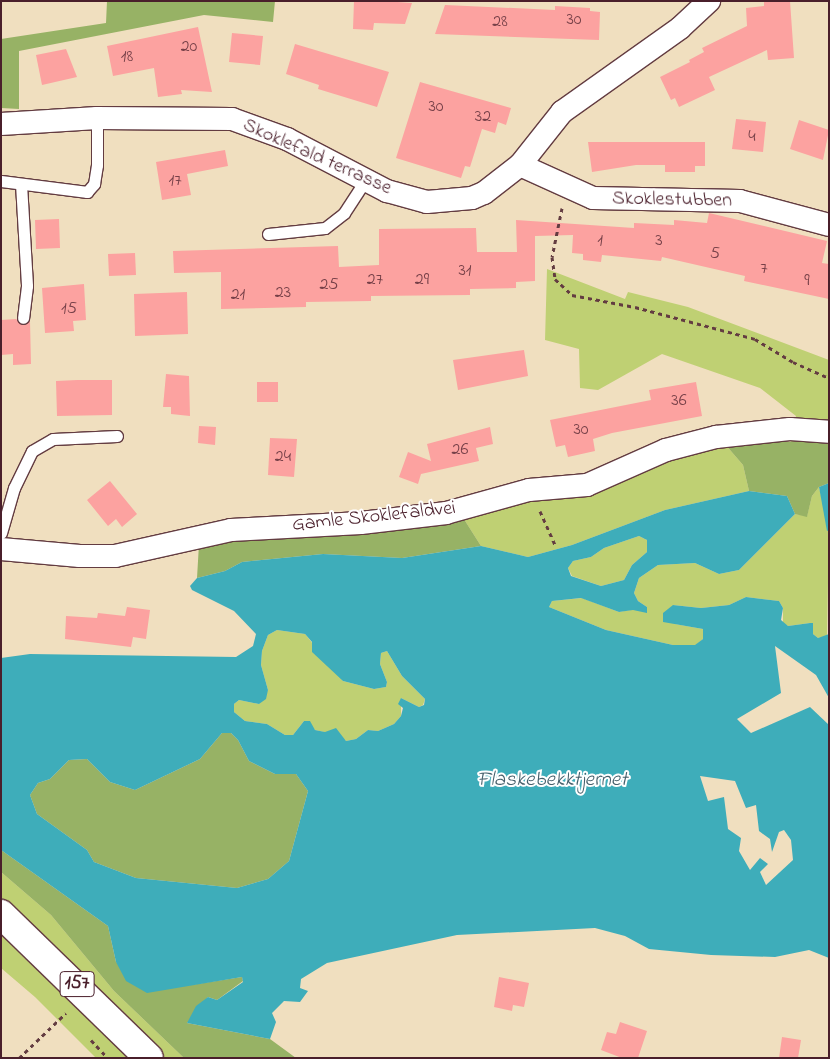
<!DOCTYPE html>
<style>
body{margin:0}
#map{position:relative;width:830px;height:1059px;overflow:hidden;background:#f0dfbf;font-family:"Indie Flower",sans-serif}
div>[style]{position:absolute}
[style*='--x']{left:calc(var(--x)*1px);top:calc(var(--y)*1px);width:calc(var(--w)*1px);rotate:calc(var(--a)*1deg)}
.green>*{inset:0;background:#bfd073}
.forest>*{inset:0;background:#97b265}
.water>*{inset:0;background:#3eadba}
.building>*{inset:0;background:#fca2a0}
.path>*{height:3px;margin-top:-1.5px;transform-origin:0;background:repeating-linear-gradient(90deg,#633c41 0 4px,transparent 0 8px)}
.roads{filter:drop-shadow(1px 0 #633c41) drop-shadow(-1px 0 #633c41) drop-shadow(0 1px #633c41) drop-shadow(0 -1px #633c41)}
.lane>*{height:11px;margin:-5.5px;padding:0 5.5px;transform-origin:5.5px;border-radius:5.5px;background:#fff}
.street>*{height:22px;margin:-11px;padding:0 11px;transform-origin:11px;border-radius:11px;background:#fff}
.primary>*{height:28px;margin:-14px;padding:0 14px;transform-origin:14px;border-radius:14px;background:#fff}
span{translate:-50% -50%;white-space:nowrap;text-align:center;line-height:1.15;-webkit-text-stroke:4px #fff;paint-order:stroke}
.number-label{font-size:18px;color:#764048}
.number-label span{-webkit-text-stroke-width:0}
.shield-label span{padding:1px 4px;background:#fff;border:1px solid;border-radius:4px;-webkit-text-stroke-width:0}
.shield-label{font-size:19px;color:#4a1f2b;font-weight:700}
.street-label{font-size:20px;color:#4a1f2b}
.water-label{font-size:21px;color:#455f6b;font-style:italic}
.frame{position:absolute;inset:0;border:2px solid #4a1f2b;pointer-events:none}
</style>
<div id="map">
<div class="green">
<i style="clip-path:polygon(547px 269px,625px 299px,628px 292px,688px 307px,829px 360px,829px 441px,791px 442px,796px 416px,760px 388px,662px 354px,598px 390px,580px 388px,579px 349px,545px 340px)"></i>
<i style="clip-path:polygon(724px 443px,743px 465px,749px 491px,665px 510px,572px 545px,528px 557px,481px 546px,462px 516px,650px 468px)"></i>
<i style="clip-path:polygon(819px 487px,829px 530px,827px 636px,818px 638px,813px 634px,810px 623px,788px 626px,783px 624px,783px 608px,779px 601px,746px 597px,729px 605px,701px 608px,673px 605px,675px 624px,703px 629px,703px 639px,696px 645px,673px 645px,606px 630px,549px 607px,552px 601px,582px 598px,619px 612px,647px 607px,638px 601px,634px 593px,639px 578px,658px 565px,695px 563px,719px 574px,739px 570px,795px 514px,807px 516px,812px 496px)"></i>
<i style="clip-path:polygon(639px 536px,647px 540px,647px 552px,632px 565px,624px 580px,601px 586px,572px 576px,568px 568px,573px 561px,591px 557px,604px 548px)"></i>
<i style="clip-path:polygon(277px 630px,305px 634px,343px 681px,374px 689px,386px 687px,387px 682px,380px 664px,381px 653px,387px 651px,402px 676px,425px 699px,423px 705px,419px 707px,401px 698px,401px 716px,394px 724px,378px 731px,368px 730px,356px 739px,346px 741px,338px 735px,315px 730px,304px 721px,293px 735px,285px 735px,267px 724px,245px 721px,234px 712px,234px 704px,239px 700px,259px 704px,268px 690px,261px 665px,262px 651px,268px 635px)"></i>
<i style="clip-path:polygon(1px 872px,51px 915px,114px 991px,184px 1058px,96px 1058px,35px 997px,1px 968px)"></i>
</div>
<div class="forest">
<i style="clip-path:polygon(107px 1px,275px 1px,273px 22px,204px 15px,19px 51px,19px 109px,1px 108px,1px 39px,106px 23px)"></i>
<i style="clip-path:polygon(829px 441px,829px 483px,819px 487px,812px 496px,807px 517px,795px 514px,787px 496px,749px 491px,743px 465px,724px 443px)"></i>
<i style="clip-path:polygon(462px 516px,481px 546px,402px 558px,323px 554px,242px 562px,225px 571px,197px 578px,199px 544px)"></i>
<i style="clip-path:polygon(222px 733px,231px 733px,238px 740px,249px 761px,275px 774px,296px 774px,308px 791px,289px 861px,268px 879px,237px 888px,136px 878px,94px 862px,87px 850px,37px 814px,30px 795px,38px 783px,50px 779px,69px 760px,87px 759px,110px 782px,135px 790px,200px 759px)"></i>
<i style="clip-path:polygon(1px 850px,108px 926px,116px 962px,171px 988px,242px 977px,243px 981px,217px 1000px,208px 997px,187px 1023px,270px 1039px,296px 1058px,184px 1058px,114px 991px,51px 915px,1px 872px)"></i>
</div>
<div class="water">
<i style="clip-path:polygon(829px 483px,829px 530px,827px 531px,819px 487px)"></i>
<i style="clip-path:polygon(evenodd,749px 491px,787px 496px,795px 514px,739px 570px,719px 574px,695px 563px,658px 565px,639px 578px,634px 593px,638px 601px,647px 607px,647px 613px,633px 610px,619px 612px,581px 598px,552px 601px,549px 607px,606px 630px,673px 645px,695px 645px,703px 639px,703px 629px,663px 622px,663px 613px,673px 605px,701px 608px,729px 605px,746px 597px,779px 601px,783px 608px,781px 620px,788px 626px,810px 623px,813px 623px,813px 634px,818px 638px,829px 634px,829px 698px,816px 675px,775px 646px,781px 693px,737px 719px,751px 733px,810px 707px,829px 725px,829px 958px,809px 950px,775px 957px,711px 955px,649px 949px,625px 936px,595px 928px,457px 935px,327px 963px,301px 979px,300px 988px,308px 991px,300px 1002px,284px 1001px,272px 1013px,276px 1022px,270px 1039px,187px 1023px,196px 1006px,208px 997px,217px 1000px,243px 982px,242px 977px,147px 993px,126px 981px,116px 962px,108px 926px,1px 850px,1px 658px,30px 654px,236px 657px,253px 646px,256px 634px,234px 611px,192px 590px,190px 586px,197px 578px,225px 571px,242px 562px,323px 554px,402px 558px,481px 546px,528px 557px,572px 545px,665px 510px,749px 491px,639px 536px,647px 540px,647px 552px,632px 565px,624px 580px,601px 586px,571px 576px,568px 568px,573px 561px,591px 557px,604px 548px,639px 536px,749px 491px,277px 630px,305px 634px,312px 642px,312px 652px,343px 681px,374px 689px,386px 687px,387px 682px,380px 664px,381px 653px,387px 651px,402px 676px,425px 699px,424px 705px,419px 707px,401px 698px,398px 704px,403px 708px,401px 716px,394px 724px,378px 731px,368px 730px,356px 739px,346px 741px,336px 728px,325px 732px,315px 730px,310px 721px,304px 721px,293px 735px,285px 735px,267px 724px,245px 721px,234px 712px,234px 704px,239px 700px,259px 704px,266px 699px,268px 690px,261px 665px,262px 651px,268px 635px,277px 630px,749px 491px,222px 733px,231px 733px,238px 740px,249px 761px,275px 774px,296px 774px,308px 791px,289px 861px,268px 879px,237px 888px,136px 878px,94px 862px,87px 850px,37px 814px,30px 795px,38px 783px,50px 779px,69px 760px,87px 759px,110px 782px,135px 790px,200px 759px,222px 733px,749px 491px,700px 776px,735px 781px,746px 808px,756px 805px,759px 831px,770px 839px,772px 852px,779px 832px,784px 830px,791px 840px,793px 860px,766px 885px,760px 872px,768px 864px,760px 858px,750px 870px,739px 851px,741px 838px,728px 829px,724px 797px,708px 801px,700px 776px)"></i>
</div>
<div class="building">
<i style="clip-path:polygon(354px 1px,383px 1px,412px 3px,405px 24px,374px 23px,373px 30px,353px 29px)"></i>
<i style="clip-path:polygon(764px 1px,790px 1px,794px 58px,768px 60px,767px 50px,709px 77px,715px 90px,679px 107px,675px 98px,671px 100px,660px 77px,690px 62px,689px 60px,704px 52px,702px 48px,747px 26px,746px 8px,764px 6px)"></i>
<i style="clip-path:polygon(445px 5px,555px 10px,555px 6px,590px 8px,590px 11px,600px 12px,599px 40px,435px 34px)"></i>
<i style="clip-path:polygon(198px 27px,212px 92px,181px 90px,182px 94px,158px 97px,154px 68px,113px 76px,107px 46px)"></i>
<i style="clip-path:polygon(232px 33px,263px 36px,260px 65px,229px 62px)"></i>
<i style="clip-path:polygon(295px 44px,389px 72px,377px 107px,318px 89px,319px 85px,286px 74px)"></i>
<i style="clip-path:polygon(66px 49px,77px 77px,42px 85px,36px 55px)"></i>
<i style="clip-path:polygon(420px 82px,511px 108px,506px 125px,498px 122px,495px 133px,482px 129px,470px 167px,465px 166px,461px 178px,396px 158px)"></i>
<i style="clip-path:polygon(736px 119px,766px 122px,763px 152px,732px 149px)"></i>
<i style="clip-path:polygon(799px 120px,829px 130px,823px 160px,790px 149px)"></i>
<i style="clip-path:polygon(588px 142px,705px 142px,705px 166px,695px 166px,695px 172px,665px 172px,665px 165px,636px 165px,592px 172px)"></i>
<i style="clip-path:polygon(225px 150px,228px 166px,187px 174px,191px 195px,162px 200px,156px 162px)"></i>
<i style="clip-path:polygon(709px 213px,827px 241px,822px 263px,829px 264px,829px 299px,744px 281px,745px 276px,662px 257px,661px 261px,602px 255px,601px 262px,583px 260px,583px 254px,572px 253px,573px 235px,535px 236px,535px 281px,516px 282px,516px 288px,470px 289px,470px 295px,371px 296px,371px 301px,306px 302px,306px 307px,221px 309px,221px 272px,174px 273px,173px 251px,338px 246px,339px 267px,379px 265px,379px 229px,476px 228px,477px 252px,517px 252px,516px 220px,634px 228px,634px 223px,674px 225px,674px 220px,707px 223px)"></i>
<i style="clip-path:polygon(59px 219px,60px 248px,36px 249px,35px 220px)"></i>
<i style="clip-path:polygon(135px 253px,136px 275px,109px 276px,108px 254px)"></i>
<i style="clip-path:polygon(84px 284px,86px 320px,73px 321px,74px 331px,45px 333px,42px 288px)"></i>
<i style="clip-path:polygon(187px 292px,188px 334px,135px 336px,134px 294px)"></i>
<i style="clip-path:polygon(16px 319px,23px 325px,30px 321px,31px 364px,13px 365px,13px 354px,1px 355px,1px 320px)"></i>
<i style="clip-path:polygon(524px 350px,528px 376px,458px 390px,453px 360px)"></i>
<i style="clip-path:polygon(166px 374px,189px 376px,190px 416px,171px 414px,171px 407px,163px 407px)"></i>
<i style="clip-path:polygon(77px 380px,112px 380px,112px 415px,57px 416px,56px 381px)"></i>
<i style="clip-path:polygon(257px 382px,278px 382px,278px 402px,257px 402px)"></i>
<i style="clip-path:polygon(696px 382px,702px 416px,612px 433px,593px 439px,595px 451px,568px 457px,565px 445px,556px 447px,550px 420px,651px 400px,649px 390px)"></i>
<i style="clip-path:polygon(199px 426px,216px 427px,215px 445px,198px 443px)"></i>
<i style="clip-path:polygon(490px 427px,493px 444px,476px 448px,479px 461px,421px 474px,418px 484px,399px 477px,408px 452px,431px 461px,427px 444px)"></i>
<i style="clip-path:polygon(270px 438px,297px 439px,294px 477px,268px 475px)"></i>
<i style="clip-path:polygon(110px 481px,137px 514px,122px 527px,116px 519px,108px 526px,87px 500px)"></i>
<i style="clip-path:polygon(127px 607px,150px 610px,146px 639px,133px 637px,131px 647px,65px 639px,66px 616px,97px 618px,98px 613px,125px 616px)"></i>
<i style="clip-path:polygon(499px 977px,529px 983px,524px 1007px,513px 1005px,512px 1011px,494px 1007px)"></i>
<i style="clip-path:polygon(620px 1022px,647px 1031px,638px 1058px,622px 1058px,601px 1050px,607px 1032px,616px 1034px)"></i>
<i style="clip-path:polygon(782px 1037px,801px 1040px,798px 1058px,779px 1058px)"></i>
</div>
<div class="path">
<i style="--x:562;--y:208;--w:50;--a:101.5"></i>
<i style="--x:552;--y:257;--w:22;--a:82"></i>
<i style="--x:555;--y:279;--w:23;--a:43"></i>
<i style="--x:572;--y:295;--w:64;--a:10.8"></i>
<i style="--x:635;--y:307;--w:124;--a:14.9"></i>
<i style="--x:755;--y:339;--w:44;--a:31.2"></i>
<i style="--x:793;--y:362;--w:39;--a:24"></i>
<i style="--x:540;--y:511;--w:39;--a:66"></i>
<i style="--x:91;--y:1040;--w:25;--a:47"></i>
<i style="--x:19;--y:1058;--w:65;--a:-43.8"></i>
</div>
<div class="roads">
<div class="lane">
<i style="--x:1;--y:181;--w:87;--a:7.3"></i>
<i style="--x:87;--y:192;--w:11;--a:-49"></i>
<i style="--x:94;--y:184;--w:19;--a:-81"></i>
<i style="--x:97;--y:165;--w:47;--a:-90"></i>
<i style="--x:21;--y:184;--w:102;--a:86.6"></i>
<i style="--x:27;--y:286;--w:32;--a:97"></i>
<i style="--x:268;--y:234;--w:57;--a:-6"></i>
<i style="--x:325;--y:228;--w:24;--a:-38"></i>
<i style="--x:344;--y:213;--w:38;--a:-57"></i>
<i style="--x:1;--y:533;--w:47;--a:-73.9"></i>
<i style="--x:14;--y:488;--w:41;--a:-64.1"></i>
<i style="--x:32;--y:451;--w:24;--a:-30"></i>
<i style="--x:53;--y:439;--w:64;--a:-2.7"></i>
</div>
<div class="street">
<i style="--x:1;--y:124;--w:96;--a:-3.6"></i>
<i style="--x:97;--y:118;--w:135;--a:0.4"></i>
<i style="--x:232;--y:119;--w:59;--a:20"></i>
<i style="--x:287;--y:139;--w:113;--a:27.5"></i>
<i style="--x:387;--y:191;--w:41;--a:15.4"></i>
<i style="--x:427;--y:202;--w:45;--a:-5.1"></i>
<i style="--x:472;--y:198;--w:13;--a:-23"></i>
<i style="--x:484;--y:193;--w:46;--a:-37.9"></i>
<i style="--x:520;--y:165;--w:68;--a:-51.6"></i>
<i style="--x:562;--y:112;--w:145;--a:-35.4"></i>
<i style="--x:680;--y:28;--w:40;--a:-43"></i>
<i style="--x:520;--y:165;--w:80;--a:24.3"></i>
<i style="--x:593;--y:198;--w:147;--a:1.2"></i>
<i style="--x:740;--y:201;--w:92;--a:15.1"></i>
<i style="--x:1;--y:549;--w:79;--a:5.1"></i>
<i style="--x:80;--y:556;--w:35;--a:0"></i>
<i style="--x:115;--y:556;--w:119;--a:-12.6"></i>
<i style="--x:231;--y:530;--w:130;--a:-3.1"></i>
<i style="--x:361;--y:523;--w:86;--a:-6.7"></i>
<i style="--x:446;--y:513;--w:86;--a:-15.5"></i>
<i style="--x:529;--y:490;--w:58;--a:-4.9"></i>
<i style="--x:587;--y:485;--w:86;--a:-23.9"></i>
<i style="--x:666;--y:450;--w:52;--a:-14.6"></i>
<i style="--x:716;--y:437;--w:74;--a:-6.2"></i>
<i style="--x:790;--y:429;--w:39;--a:4"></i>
</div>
<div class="primary">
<i style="--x:1;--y:914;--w:206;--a:44.2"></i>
</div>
</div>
<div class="number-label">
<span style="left:574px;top:20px">30</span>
<span style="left:500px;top:22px">28</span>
<span style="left:189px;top:47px">20</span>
<span style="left:127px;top:57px">18</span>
<span style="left:436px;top:107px">30</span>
<span style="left:483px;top:117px">32</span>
<span style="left:752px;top:137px">4</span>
<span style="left:175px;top:181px">17</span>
<span style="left:600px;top:241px">1</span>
<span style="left:659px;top:241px">3</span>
<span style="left:715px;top:254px">5</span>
<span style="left:764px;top:269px">7</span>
<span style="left:465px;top:271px">31</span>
<span style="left:375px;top:280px">27</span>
<span style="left:422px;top:280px">29</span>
<span style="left:807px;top:281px">9</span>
<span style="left:329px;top:285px">25</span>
<span style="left:283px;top:293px">23</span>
<span style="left:238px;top:295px">21</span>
<span style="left:69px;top:309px">15</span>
<span style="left:679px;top:401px">36</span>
<span style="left:581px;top:430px">30</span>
<span style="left:460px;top:450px">26</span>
<span style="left:283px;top:457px">24</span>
</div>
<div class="shield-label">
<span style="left:77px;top:984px">157</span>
</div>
<div class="street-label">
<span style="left:317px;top:157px;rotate:24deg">Skoklefald terrasse</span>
<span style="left:672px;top:200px;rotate:1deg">Skoklestubben</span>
<span style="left:374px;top:517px;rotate:-6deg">Gamle Skoklefaldvei</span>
</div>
<div class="water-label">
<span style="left:552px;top:780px">Flaskebekktjernet</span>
</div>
<div class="frame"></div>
</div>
